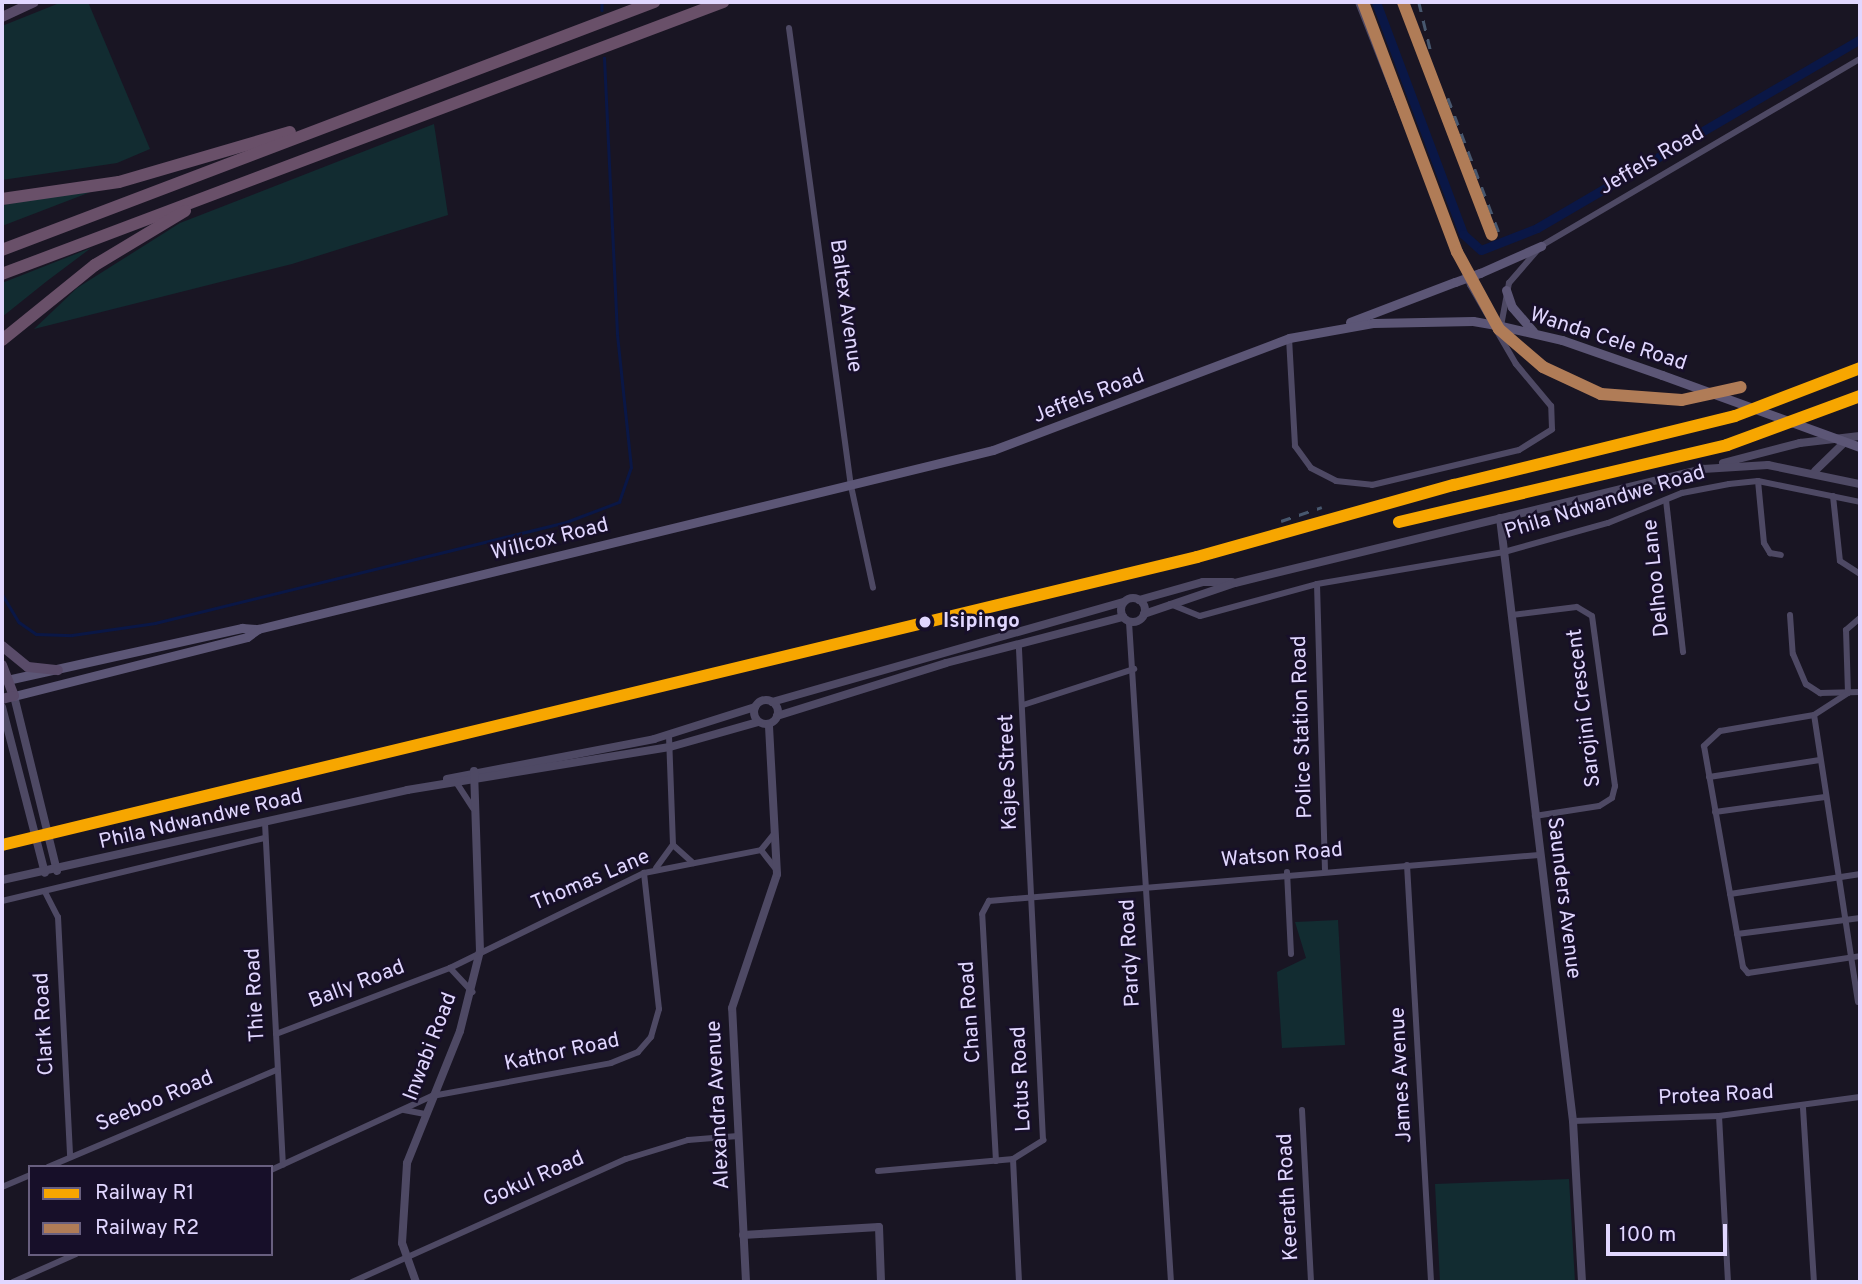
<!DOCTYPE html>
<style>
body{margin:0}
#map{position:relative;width:1862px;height:1284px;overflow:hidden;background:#191523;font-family:Overpass,sans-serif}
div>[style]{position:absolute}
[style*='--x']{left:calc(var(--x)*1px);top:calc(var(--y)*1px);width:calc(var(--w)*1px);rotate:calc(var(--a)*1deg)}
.green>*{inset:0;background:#122c31}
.stream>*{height:2.5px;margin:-1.25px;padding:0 1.25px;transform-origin:1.25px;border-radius:1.25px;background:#0a1746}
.canal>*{height:9px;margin:-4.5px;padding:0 4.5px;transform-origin:4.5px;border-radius:4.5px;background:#0a1746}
.minor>*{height:6px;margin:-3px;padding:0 3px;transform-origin:3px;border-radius:3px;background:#4e4964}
.tertiary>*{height:8px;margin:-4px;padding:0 4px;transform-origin:4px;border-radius:4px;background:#4e4964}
.tertiary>.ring{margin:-4px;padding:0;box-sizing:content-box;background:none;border:8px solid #4e4964;border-radius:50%}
.secondary>*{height:9px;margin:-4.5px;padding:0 4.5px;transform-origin:4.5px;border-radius:4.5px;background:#5c5676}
.primary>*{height:10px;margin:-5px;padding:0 5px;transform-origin:5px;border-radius:5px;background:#594b69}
.motorway>*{height:12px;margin:-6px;padding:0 6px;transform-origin:6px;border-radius:6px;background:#695069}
.rail>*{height:2.5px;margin-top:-1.25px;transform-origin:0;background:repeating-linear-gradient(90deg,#47576e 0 10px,transparent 0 19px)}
.secondary-bridge>*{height:9px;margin:-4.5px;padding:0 4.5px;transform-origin:4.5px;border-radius:4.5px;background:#5c5676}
.rail-1>*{height:12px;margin:-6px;padding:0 6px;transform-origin:6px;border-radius:6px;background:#f7a600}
.rail-2>*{height:12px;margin:-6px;padding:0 6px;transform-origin:6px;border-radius:6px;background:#b07c57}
.dots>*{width:19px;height:19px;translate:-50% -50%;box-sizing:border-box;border:4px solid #170f29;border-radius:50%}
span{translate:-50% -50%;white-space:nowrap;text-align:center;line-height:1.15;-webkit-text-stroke:5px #170f29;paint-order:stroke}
.street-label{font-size:21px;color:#e1d7ff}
.stop-label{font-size:21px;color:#e1d7ff;font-weight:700}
.left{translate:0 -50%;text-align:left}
.frame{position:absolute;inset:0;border:4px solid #e1d7ff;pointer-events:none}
.legend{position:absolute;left:28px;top:1165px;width:245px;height:91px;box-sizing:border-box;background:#170f29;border:2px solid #685f7f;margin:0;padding:9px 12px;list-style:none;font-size:21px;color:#e1d7ff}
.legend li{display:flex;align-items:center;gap:14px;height:35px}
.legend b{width:35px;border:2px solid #685f7f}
.scale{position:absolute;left:1606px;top:1224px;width:121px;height:32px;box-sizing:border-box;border:4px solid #e1d7ff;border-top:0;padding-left:9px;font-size:21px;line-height:24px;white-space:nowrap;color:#e1d7ff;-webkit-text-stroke:5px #170f29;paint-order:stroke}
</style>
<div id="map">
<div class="green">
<i style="clip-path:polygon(62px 2px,88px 2px,150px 149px,117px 163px,2px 180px,2px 26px)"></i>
<i style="clip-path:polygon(434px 124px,448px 215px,292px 264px,34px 329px,77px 288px,180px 223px)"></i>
<i style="clip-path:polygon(101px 188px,2px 226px,2px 205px)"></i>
<i style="clip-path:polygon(91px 248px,47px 281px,2px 317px,2px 283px)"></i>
<i style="clip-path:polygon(1338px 920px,1345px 1045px,1282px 1048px,1277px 972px,1306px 958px,1295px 922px)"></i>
<i style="clip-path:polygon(1569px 1179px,1575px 1282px,1440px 1282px,1435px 1184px)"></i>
</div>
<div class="stream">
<i style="--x:602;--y:2;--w:8;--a:90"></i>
<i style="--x:2;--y:594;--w:33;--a:59"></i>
<i style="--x:19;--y:622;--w:21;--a:35"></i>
<i style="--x:36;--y:634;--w:36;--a:2"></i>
<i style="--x:72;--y:635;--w:84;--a:-8.2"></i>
<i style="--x:155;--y:623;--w:423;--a:-13.8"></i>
<i style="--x:566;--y:522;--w:57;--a:-20.7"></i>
<i style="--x:619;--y:502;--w:36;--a:-71"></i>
<i style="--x:631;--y:468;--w:135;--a:-96"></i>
<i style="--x:617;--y:334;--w:276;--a:-92.7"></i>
</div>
<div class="canal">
<i style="--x:1376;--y:2;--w:248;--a:69.4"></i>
<i style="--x:1463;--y:234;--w:24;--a:42"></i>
<i style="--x:1481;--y:250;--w:60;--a:-21.4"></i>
<i style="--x:1537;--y:228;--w:374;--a:-30.3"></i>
</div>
<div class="minor">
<i style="--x:789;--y:28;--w:462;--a:82.3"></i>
<i style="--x:851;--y:486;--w:104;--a:77.8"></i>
<i style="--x:1501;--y:326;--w:44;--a:-79.5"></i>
<i style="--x:1509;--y:283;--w:49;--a:-49.1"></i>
<i style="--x:1541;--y:246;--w:370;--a:-30.4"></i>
<i style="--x:1289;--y:338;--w:108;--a:86.8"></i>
<i style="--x:1295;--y:446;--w:27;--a:54"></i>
<i style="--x:1311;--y:468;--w:28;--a:27"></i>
<i style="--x:1336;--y:481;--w:36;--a:6"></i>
<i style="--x:1372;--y:485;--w:151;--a:-13.4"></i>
<i style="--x:1519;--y:450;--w:39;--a:-32"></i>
<i style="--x:1552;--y:429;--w:23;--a:-92"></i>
<i style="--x:1551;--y:406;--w:55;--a:-129.8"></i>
<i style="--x:1516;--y:364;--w:91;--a:-120.2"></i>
<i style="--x:1470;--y:285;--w:304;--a:-111.6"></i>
<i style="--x:1758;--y:481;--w:62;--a:84.5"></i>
<i style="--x:1764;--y:543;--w:12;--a:59"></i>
<i style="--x:1770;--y:553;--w:11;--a:10"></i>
<i style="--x:1833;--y:496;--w:65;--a:83.9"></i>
<i style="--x:1840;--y:561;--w:24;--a:33"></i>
<i style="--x:1666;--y:500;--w:153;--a:83.6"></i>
<i style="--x:1317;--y:584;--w:285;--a:88.4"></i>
<i style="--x:1170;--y:604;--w:32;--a:22"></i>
<i style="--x:1200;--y:616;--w:121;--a:-15.3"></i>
<i style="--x:1317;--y:584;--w:190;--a:-9.7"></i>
<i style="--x:1504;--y:552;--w:108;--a:-15.6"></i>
<i style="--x:1608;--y:523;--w:80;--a:-22.1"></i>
<i style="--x:1682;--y:493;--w:48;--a:-10.8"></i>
<i style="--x:1729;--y:484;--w:29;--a:-6"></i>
<i style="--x:1758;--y:481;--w:104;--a:11.6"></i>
<i style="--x:1512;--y:615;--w:65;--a:-7"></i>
<i style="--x:1577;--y:607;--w:17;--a:31"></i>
<i style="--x:1592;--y:616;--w:172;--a:82.3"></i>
<i style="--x:1615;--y:786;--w:12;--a:104"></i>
<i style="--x:1612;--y:798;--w:15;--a:148"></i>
<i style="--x:1599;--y:806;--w:65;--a:171.1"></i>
<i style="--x:1790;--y:615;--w:39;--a:86"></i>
<i style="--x:1793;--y:654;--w:33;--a:67"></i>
<i style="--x:1806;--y:684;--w:17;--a:33"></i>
<i style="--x:1820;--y:693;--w:40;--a:-1.4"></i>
<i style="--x:1129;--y:622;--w:661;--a:86.36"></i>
<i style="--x:1023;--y:705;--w:117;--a:-18"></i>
<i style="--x:1814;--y:715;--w:95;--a:170.3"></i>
<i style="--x:1720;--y:731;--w:22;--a:137"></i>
<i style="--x:1704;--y:746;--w:224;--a:80"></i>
<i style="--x:1743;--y:967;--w:8;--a:50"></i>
<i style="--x:1748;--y:973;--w:113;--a:-8.6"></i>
<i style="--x:1709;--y:777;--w:112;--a:-8.7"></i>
<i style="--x:456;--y:782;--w:31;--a:57"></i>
<i style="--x:1715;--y:812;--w:111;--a:-7.8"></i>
<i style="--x:265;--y:823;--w:342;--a:87"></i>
<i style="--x:673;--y:845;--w:27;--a:42"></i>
<i style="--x:761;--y:850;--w:23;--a:52"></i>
<i style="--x:1407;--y:865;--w:418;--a:86.7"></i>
<i style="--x:656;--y:868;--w:29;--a:-54"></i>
<i style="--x:673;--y:845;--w:110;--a:-92.1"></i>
<i style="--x:1287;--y:872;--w:82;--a:87.2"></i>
<i style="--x:45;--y:892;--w:28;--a:63"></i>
<i style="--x:58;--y:917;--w:240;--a:87.1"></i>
<i style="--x:1730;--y:894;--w:132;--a:-8.7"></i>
<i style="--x:2;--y:901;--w:270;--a:-13.5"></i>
<i style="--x:1737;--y:934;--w:124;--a:-7.4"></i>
<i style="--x:450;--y:968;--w:33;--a:47"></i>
<i style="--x:1858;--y:1002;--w:290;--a:-98.7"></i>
<i style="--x:1814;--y:715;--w:40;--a:-32.9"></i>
<i style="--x:1848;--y:693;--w:63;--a:-91.8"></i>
<i style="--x:1846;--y:630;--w:18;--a:-41"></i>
<i style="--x:276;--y:1034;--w:186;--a:-20.8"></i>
<i style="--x:450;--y:968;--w:216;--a:-26.1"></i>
<i style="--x:644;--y:873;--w:119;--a:-11.1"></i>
<i style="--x:761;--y:850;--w:22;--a:-51"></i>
<i style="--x:1803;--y:1108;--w:174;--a:86.4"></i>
<i style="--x:404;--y:1110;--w:20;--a:11"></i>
<i style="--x:1302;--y:1110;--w:172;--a:87"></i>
<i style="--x:1719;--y:1116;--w:166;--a:86.9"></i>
<i style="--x:1573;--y:1121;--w:146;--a:-2"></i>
<i style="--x:1719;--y:1116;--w:142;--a:-7.7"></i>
<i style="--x:1013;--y:1159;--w:123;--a:87.2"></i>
<i style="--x:996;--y:1161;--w:247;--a:-93.2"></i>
<i style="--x:982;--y:914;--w:15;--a:-62"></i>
<i style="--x:989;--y:901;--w:552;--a:-4.78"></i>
<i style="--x:48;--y:1167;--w:248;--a:-23"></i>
<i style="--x:271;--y:1170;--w:177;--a:-24.7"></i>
<i style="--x:432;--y:1096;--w:182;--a:-10.4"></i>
<i style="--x:611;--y:1063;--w:29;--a:-22"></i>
<i style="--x:638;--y:1052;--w:20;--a:-49"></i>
<i style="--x:651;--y:1037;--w:29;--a:-74"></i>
<i style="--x:659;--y:1009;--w:137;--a:-96.3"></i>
<i style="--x:878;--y:1171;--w:136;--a:-5.1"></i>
<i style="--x:1013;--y:1159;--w:36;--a:-32"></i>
<i style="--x:1043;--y:1140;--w:497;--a:-92.8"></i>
<i style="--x:2;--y:1187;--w:30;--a:-23"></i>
<i style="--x:13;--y:1282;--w:69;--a:-24"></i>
<i style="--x:352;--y:1282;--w:300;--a:-24.2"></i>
<i style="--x:626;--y:1159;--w:65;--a:-17"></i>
<i style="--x:688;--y:1140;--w:50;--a:-4.6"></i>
</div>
<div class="tertiary">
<i style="--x:1723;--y:463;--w:80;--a:-14.6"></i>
<i style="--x:1800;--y:443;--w:60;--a:-6.7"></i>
<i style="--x:1815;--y:471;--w:46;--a:-44.1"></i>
<i style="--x:1500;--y:518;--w:607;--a:83.1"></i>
<i style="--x:1573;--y:1121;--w:161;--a:86.8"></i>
<i class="ring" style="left:1121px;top:598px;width:16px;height:16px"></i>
<i style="--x:1139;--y:600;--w:66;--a:-15.7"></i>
<i style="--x:1203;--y:582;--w:29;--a:0"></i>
<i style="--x:1144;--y:614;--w:96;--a:-18.8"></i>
<i style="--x:1235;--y:583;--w:482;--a:-13.7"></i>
<i style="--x:1703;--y:469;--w:65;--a:-3.5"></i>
<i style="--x:1768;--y:465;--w:94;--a:11.7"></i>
<i style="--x:14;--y:696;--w:180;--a:76.2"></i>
<i class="ring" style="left:754px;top:700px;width:16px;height:16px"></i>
<i style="--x:772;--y:702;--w:366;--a:-15.9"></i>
<i style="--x:2;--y:707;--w:171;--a:75.5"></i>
<i style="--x:777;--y:716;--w:177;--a:-17.4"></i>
<i style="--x:946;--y:663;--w:183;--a:-14.6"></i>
<i style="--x:447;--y:779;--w:211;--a:-10.9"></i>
<i style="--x:654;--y:739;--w:106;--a:-17.6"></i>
<i style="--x:2;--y:880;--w:415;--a:-12.5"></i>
<i style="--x:407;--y:790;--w:266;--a:-9.3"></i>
<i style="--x:670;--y:747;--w:91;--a:-15.9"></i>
<i style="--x:743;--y:1235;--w:136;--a:-3.4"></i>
<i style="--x:879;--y:1227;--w:55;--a:87.9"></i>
<i style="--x:416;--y:1282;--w:41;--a:-109.7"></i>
<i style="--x:402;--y:1243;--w:80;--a:-86.4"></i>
<i style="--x:407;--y:1163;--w:142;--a:-68.1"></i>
<i style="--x:460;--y:1031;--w:82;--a:-76"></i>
<i style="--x:480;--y:951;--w:180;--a:-91.9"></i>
<i style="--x:746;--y:1282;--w:274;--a:-92.9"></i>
<i style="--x:732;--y:1008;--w:141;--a:-71.4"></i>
<i style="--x:777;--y:874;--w:150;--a:-93.1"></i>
</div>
<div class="secondary">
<i style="--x:1480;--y:273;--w:67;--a:-23.9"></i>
<i style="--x:1506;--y:290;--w:18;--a:71"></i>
<i style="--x:1512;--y:307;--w:32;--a:49"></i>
<i style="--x:1350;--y:322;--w:112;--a:-20.9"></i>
<i style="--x:1501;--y:326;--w:63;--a:12.9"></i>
<i style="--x:1562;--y:340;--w:106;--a:19.3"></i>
<i style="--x:7;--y:680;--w:241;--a:-12.5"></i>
<i style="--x:242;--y:628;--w:16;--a:4"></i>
<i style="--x:258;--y:629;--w:756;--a:-13.69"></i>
<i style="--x:993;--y:450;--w:316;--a:-20.7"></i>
<i style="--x:1289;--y:338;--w:85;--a:-10.1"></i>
<i style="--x:1373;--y:323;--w:100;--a:-1.1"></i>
<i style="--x:14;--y:696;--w:240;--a:-14.2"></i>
<i style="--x:247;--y:637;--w:14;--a:-36"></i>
</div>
<div class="primary">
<i style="--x:2;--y:17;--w:35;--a:-25"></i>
<i style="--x:2;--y:646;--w:33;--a:39"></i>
<i style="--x:28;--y:667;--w:30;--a:6"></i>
<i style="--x:2;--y:665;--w:33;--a:69"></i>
<i style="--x:14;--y:696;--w:12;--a:166"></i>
</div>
<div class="motorway">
<i style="--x:2;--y:199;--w:118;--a:-8.3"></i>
<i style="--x:119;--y:182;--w:178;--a:-16.3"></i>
<i style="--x:2;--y:250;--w:698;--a:-20.83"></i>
<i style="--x:2;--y:274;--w:771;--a:-20.67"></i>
<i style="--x:2;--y:340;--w:119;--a:-38.9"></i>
<i style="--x:95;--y:265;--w:105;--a:-31"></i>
</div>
<div class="rail">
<i style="--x:1363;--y:2;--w:267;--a:69.4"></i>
<i style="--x:1457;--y:252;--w:88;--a:61.4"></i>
<i style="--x:1499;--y:329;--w:58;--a:40.8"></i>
<i style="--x:1543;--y:367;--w:64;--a:25"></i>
<i style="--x:1601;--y:394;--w:81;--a:4.2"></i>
<i style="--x:1682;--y:400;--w:60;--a:-12.4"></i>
<i style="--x:1403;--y:2;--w:119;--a:69.3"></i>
<i style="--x:1419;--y:2;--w:51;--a:76.5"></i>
<i style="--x:1448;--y:98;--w:143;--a:69.2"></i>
<i style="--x:1281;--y:521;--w:43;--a:-18.9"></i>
</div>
<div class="secondary-bridge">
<i style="--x:1455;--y:282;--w:27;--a:-20"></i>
<i style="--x:1473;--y:321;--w:28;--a:10"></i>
<i style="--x:1662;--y:375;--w:211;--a:20"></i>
</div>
<div class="rail-1">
<i style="--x:1399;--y:522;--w:337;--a:-13.2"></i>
<i style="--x:1727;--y:445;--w:142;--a:-20.2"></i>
<i style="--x:2;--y:845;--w:1229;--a:-13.55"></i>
<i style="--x:1197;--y:557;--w:267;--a:-15.7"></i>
<i style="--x:1454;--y:485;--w:289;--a:-13.8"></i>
<i style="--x:1735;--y:416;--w:134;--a:-21"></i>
</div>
<div class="rail-2">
<i style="--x:1363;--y:2;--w:267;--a:69.4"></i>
<i style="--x:1457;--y:252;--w:88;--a:61.4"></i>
<i style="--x:1499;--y:329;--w:58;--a:40.8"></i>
<i style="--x:1543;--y:367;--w:64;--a:25"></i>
<i style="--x:1601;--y:394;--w:81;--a:4.2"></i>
<i style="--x:1682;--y:400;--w:60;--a:-12.4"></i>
<i style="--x:1403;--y:2;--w:249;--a:69.1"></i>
</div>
<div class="dots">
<i style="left:925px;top:622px;background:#e1d7ff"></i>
</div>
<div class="street-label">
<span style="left:1652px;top:161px;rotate:-30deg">Jeffels Road</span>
<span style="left:845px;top:306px;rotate:82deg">Baltex Avenue</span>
<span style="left:1608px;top:340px;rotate:18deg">Wanda Cele Road</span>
<span style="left:1089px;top:397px;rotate:-21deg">Jeffels Road</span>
<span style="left:1605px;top:503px;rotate:-17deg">Phila Ndwandwe Road</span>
<span style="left:550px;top:540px;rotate:-14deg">Willcox Road</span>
<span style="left:1657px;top:578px;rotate:-96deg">Delhoo Lane</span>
<span style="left:1585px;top:708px;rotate:-97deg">Sarojini Crescent</span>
<span style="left:1303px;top:727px;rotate:-92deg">Police Station Road</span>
<span style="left:1009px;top:772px;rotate:-92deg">Kajee Street</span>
<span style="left:201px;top:820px;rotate:-13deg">Phila Ndwandwe Road</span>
<span style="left:1282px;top:856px;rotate:-5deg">Watson Road</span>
<span style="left:591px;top:881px;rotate:-23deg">Thomas Lane</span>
<span style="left:1563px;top:898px;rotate:83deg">Saunders Avenue</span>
<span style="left:1131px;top:953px;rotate:-93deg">Pardy Road</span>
<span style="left:357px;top:985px;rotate:-21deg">Bally Road</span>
<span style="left:256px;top:995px;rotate:-93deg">Thie Road</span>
<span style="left:971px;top:1012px;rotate:-94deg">Chan Road</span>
<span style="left:45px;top:1024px;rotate:-93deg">Clark Road</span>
<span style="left:431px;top:1047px;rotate:-69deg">Inwabi Road</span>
<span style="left:562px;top:1053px;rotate:-12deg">Kathor Road</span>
<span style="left:1402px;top:1075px;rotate:-93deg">James Avenue</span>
<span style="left:1022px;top:1079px;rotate:-93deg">Lotus Road</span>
<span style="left:1716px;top:1096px;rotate:-3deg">Protea Road</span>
<span style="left:155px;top:1102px;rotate:-23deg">Seeboo Road</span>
<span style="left:719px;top:1105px;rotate:-93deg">Alexandra Avenue</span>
<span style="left:534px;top:1180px;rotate:-24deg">Gokul Road</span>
<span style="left:1289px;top:1197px;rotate:-93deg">Keerath Road</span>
</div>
<div class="stop-label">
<span class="left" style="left:943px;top:622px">Isipingo</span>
</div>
<div class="frame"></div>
<ul class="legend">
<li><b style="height:9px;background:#f7a600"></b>Railway R1</li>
<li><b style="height:9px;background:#b07c57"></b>Railway R2</li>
</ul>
<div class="scale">100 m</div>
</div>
